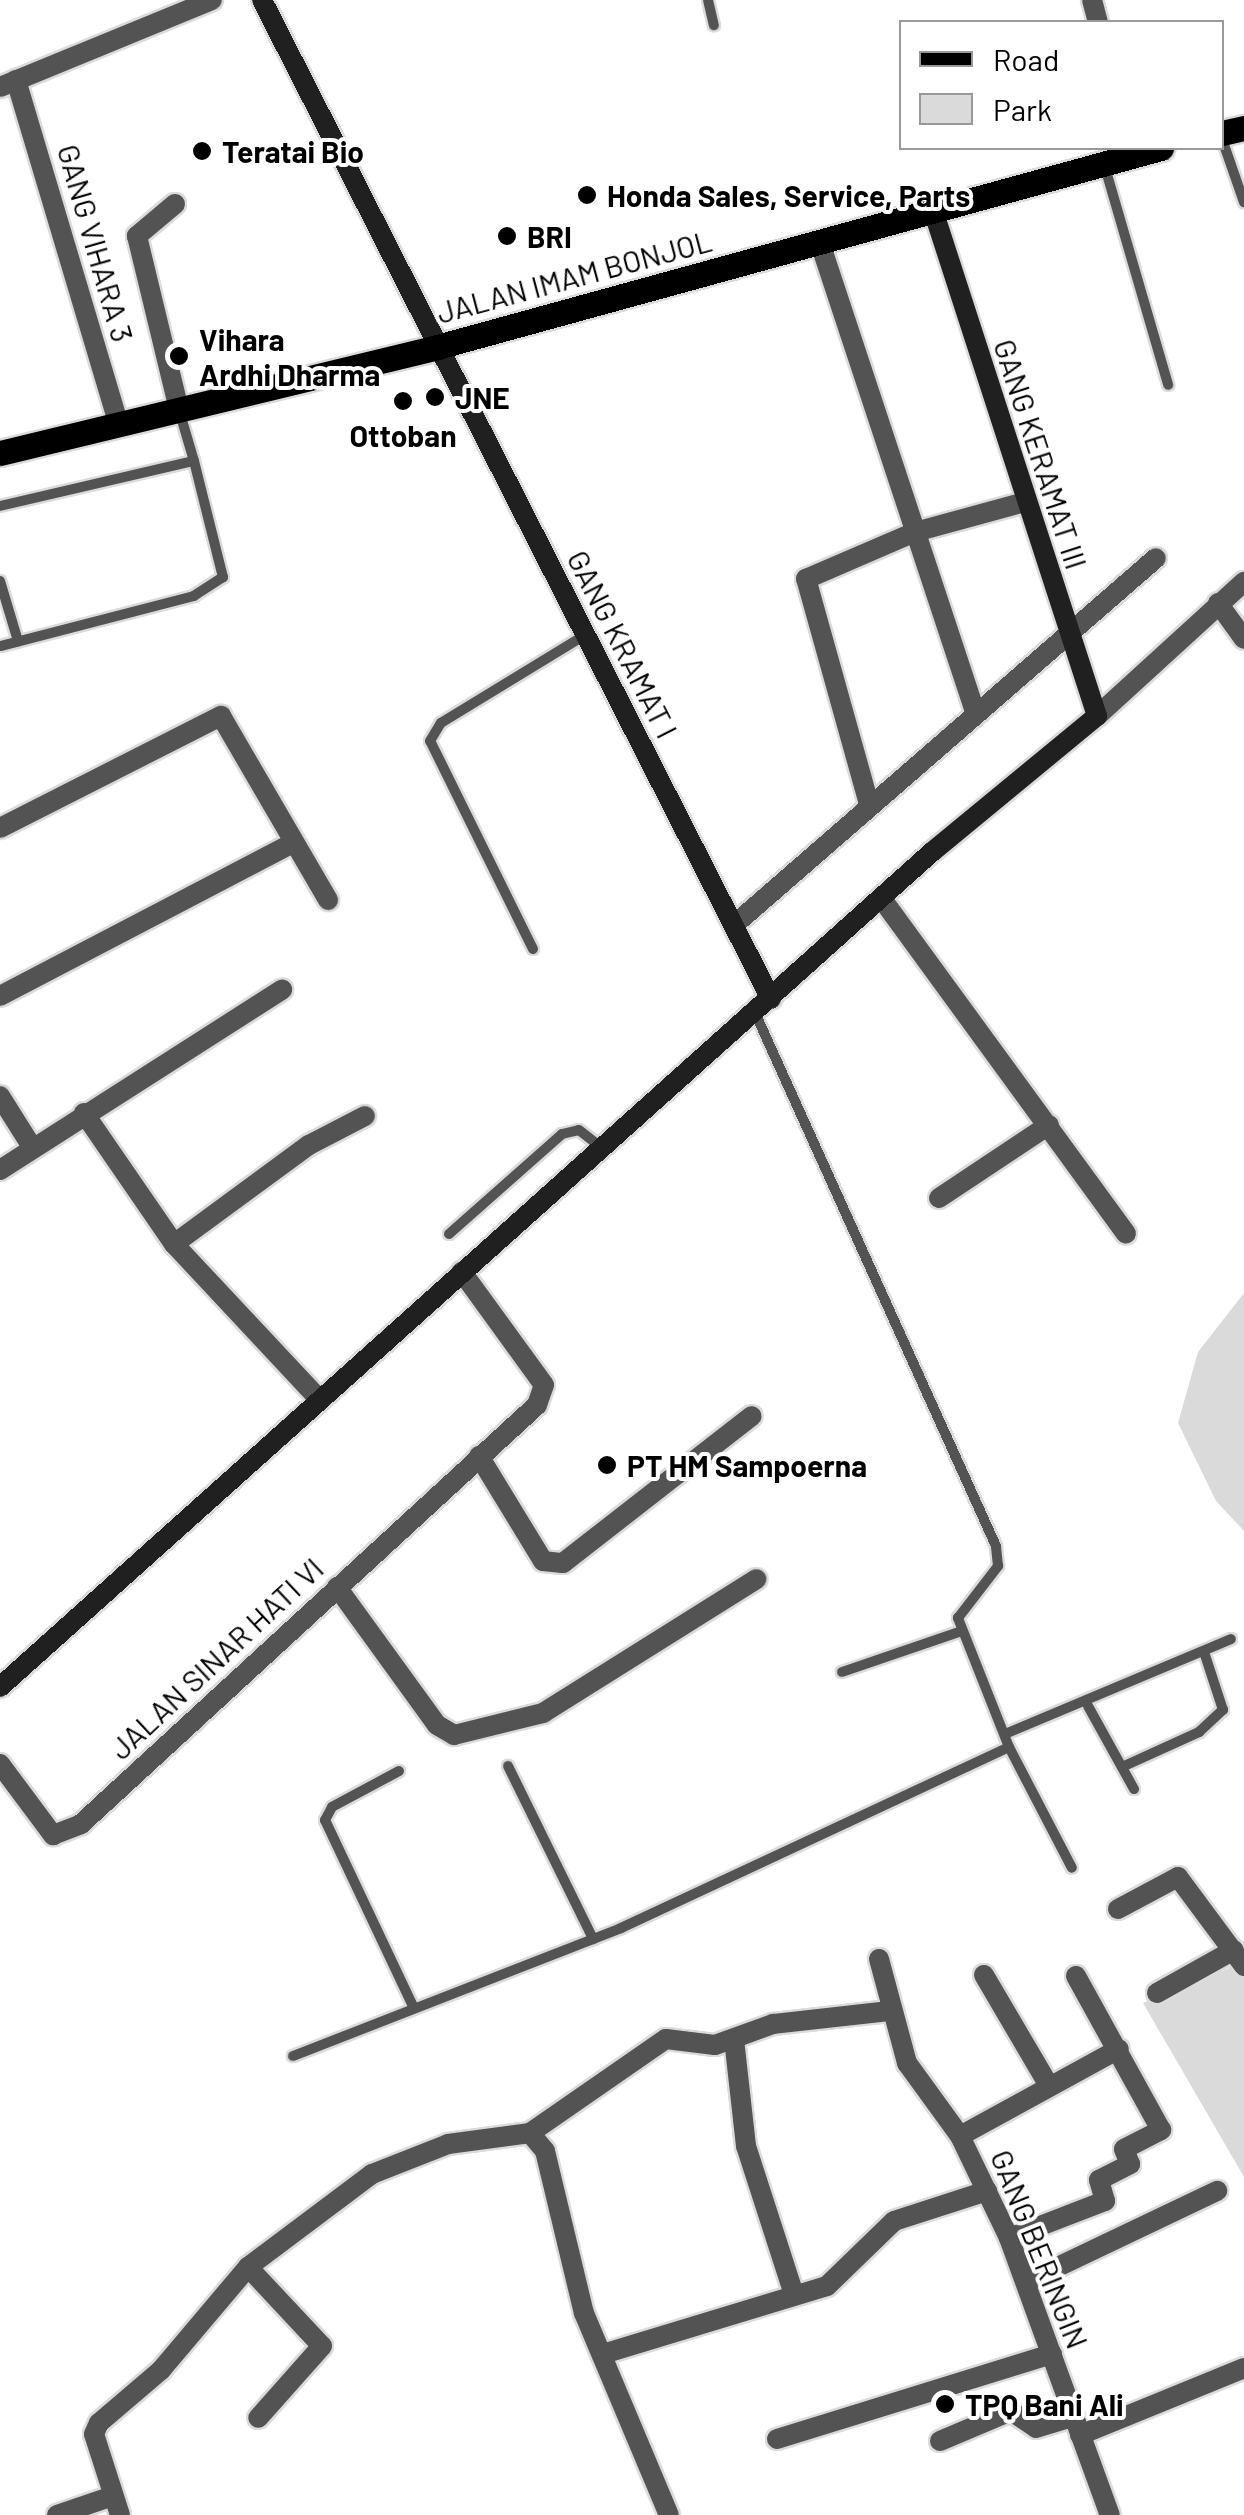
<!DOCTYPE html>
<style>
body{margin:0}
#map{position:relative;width:1244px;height:2515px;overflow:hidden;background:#fff;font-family:Barlow,sans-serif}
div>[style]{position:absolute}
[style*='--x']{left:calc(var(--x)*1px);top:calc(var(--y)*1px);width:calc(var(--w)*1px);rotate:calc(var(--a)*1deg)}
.green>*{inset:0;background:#dadada}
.roads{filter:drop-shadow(2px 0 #dbdbdb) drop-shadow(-2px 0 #dbdbdb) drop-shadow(0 2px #dbdbdb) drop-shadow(0 -2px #dbdbdb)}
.lane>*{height:10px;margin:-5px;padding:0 5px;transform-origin:5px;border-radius:5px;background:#535353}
.street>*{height:20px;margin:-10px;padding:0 10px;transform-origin:10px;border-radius:10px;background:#535353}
.secondary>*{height:20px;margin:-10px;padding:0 10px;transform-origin:10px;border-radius:10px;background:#202020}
.primary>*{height:25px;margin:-12.5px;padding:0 12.5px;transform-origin:12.5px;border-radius:12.5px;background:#000}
.dots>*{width:28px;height:28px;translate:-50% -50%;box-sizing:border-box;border:5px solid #fff;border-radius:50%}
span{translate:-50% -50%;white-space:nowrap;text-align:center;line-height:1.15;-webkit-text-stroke:8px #fff;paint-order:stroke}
.poi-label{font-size:30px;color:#000;font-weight:700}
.left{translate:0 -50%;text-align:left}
.street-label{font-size:30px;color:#000}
.legend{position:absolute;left:899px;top:20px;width:325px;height:130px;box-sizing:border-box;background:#fff;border:2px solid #999;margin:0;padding:12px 18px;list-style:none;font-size:30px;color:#000}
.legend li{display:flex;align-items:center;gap:20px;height:50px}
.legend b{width:50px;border:2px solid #999}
</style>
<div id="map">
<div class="green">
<i style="clip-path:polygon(1244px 1293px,1244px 1531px,1216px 1501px,1178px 1423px,1198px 1352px)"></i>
<i style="clip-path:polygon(1244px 1962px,1244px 2177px,1143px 2003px)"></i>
</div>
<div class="roads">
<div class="lane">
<i style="--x:708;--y:0;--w:26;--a:77"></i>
<i style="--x:1222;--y:139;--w:67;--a:70.8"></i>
<i style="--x:1104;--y:164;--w:230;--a:73.8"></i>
<i style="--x:179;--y:410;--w:53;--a:73.6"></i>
<i style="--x:0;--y:506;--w:199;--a:-13.1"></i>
<i style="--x:194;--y:461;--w:120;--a:76"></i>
<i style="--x:223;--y:577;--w:35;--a:147"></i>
<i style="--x:194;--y:596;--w:200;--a:165.5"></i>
<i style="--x:0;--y:581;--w:63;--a:73.3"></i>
<i style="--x:533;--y:949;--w:232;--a:-116.3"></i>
<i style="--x:430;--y:741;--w:21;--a:-59"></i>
<i style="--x:441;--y:723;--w:169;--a:-31.4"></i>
<i style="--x:449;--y:1234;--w:151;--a:-41.5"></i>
<i style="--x:562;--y:1134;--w:17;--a:-13"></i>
<i style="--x:579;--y:1130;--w:29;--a:38"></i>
<i style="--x:842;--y:1672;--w:124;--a:-18.9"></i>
<i style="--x:1088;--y:1706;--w:95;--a:61"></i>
<i style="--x:1005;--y:1734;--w:245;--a:-22.8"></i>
<i style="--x:1009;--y:1747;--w:136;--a:62.5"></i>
<i style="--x:508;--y:1766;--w:193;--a:63.8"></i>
<i style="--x:1122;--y:1767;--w:85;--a:-24.4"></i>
<i style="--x:1199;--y:1732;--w:33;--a:-43"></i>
<i style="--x:1223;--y:1710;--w:61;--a:-108.1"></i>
<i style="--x:399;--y:1771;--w:76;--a:151.8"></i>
<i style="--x:332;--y:1807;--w:15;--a:118"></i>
<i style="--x:325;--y:1820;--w:206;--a:64.7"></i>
<i style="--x:293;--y:2056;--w:352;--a:-21.3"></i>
<i style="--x:621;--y:1928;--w:428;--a:-25"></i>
<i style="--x:1009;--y:1747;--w:139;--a:-111.6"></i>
<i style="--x:958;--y:1618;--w:66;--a:-52.4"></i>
<i style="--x:998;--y:1566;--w:20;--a:-96"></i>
<i style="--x:996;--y:1546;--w:583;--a:-114.32"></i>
</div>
<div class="street">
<i style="--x:1092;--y:0;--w:23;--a:75"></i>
<i style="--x:16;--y:80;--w:358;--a:73.4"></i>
<i style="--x:0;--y:87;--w:229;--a:-22.3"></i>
<i style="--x:175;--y:204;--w:50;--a:139.9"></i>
<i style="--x:137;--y:236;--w:179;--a:76.4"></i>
<i style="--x:820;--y:243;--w:491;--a:71.7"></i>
<i style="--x:1218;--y:603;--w:44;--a:54.2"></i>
<i style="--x:1097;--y:716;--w:199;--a:-42.4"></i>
<i style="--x:869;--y:804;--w:234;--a:-105.6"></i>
<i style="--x:806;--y:579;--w:119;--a:-23.3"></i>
<i style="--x:915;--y:532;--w:114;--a:-15.3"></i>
<i style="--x:0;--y:828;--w:248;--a:-26.9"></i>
<i style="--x:221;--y:716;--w:213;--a:59.8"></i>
<i style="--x:882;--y:899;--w:414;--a:53.9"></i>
<i style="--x:734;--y:925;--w:559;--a:-41.01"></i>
<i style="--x:0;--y:996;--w:331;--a:-27.6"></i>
<i style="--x:0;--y:1096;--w:60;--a:57.9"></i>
<i style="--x:84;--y:1113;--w:159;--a:55.5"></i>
<i style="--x:174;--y:1244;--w:212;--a:46.9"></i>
<i style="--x:0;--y:1170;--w:335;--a:-32.6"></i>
<i style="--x:939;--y:1198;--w:132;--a:-33.6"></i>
<i style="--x:174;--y:1244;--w:167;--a:-36.3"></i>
<i style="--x:309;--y:1145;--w:63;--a:-27.4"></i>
<i style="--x:479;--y:1456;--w:123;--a:58.6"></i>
<i style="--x:543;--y:1561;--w:20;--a:6"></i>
<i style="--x:563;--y:1563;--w:239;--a:-37.9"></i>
<i style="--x:337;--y:1587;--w:170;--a:54.1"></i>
<i style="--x:437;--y:1725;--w:20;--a:30"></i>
<i style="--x:454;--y:1735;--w:92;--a:-13.9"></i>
<i style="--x:543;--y:1713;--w:252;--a:-32.1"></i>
<i style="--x:0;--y:1764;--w:89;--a:53.3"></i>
<i style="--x:53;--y:1835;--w:30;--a:-21"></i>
<i style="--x:81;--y:1824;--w:619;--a:-42.58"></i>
<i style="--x:537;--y:1405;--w:21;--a:-71"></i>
<i style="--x:544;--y:1385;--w:140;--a:-126"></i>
<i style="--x:1118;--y:1909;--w:68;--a:-28.1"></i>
<i style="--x:1178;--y:1877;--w:111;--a:53.4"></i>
<i style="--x:879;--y:1959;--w:108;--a:74.9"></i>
<i style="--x:907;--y:2063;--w:90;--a:54"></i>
<i style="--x:960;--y:2136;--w:113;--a:64.3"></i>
<i style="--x:1009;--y:2238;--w:295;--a:70"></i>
<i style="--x:984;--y:1975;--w:126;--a:59.6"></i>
<i style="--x:1157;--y:1993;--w:88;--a:-29.2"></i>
<i style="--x:734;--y:2039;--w:108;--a:83.6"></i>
<i style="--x:746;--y:2146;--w:157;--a:72.1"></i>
<i style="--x:530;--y:2133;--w:165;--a:-34.7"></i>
<i style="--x:666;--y:2039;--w:49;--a:7"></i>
<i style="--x:715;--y:2045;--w:62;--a:-19.9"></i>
<i style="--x:773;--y:2024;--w:116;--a:-6.4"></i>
<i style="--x:960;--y:2136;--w:181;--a:-28.7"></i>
<i style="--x:1009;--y:2238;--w:103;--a:-21.1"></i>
<i style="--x:1105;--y:2201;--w:22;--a:-106"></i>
<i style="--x:1099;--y:2180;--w:35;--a:-27"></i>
<i style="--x:1130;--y:2164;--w:16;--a:-112"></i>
<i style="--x:1124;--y:2149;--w:42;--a:-27.2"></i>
<i style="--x:1161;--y:2130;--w:176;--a:-118.9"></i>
<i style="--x:248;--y:2267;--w:108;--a:46.9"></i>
<i style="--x:322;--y:2346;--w:96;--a:131.6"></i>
<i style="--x:1026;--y:2282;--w:212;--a:-25.5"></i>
<i style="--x:603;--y:2354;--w:234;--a:-16.9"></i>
<i style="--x:827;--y:2286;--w:93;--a:-44.1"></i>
<i style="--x:894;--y:2221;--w:98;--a:-17.9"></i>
<i style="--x:1080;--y:2435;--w:177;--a:-22.2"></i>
<i style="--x:777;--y:2439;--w:288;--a:-17.2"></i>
<i style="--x:940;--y:2441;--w:77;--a:-22.9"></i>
<i style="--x:1011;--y:2411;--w:30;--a:34"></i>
<i style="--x:1036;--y:2428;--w:39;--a:-17"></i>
<i style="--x:57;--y:2515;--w:59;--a:-18.7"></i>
<i style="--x:120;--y:2515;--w:85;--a:-107.8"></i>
<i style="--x:94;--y:2434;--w:12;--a:-66"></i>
<i style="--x:99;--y:2423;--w:82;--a:-40.5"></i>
<i style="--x:161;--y:2370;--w:135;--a:-49.8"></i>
<i style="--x:248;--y:2267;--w:155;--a:-36.9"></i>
<i style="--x:372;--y:2174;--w:82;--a:-21.5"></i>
<i style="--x:448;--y:2144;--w:83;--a:-7.6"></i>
<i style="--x:530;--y:2133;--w:23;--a:50"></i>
<i style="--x:545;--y:2151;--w:167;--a:76.5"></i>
<i style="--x:584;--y:2313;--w:219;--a:67.2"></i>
</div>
<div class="secondary">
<i style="--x:262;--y:0;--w:1121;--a:63"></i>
<i style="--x:0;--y:1687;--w:1251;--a:-41.86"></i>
<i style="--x:932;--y:852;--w:214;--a:-39.5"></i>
<i style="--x:1097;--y:716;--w:532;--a:-107.96"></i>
</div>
<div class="primary">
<i style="--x:1222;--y:133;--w:23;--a:-13"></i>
<i style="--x:0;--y:453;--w:450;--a:-13.6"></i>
<i style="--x:437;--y:347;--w:751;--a:-15.37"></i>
</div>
</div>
<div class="dots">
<i style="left:202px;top:151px;background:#000"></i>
<i style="left:587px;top:195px;background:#000"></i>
<i style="left:507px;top:236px;background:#000"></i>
<i style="left:179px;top:356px;background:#000"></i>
<i style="left:435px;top:397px;background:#000"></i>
<i style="left:403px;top:401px;background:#000"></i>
<i style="left:607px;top:1465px;background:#000"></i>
<i style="left:945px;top:2404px;background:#000"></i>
</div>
<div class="poi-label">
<span class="left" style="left:222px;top:151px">Teratai Bio</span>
<span class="left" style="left:607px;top:195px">Honda Sales, Service, Parts</span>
<span class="left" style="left:527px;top:236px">BRI</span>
<span class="left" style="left:199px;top:356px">Vihara<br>Ardhi Dharma</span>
<span class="left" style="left:455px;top:397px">JNE</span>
<span style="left:403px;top:435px">Ottoban</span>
<span class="left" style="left:627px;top:1465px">PT HM Sampoerna</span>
<span class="left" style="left:965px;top:2404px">TPQ Bani Ali</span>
</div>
<div class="street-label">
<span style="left:96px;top:243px;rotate:74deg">GANG VIHARA 3</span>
<span style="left:574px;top:276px;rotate:-15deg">JALAN IMAM BONJOL</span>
<span style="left:1041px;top:454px;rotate:72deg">GANG KERAMAT III</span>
<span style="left:623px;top:644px;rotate:63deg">GANG KRAMAT I</span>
<span style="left:216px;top:1658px;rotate:-43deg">JALAN SINAR HATI VI</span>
<span style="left:1040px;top:2249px;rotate:68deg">GANG BERINGIN</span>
</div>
<ul class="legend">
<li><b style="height:12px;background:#000"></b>Road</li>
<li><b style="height:28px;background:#dadada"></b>Park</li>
</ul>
</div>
